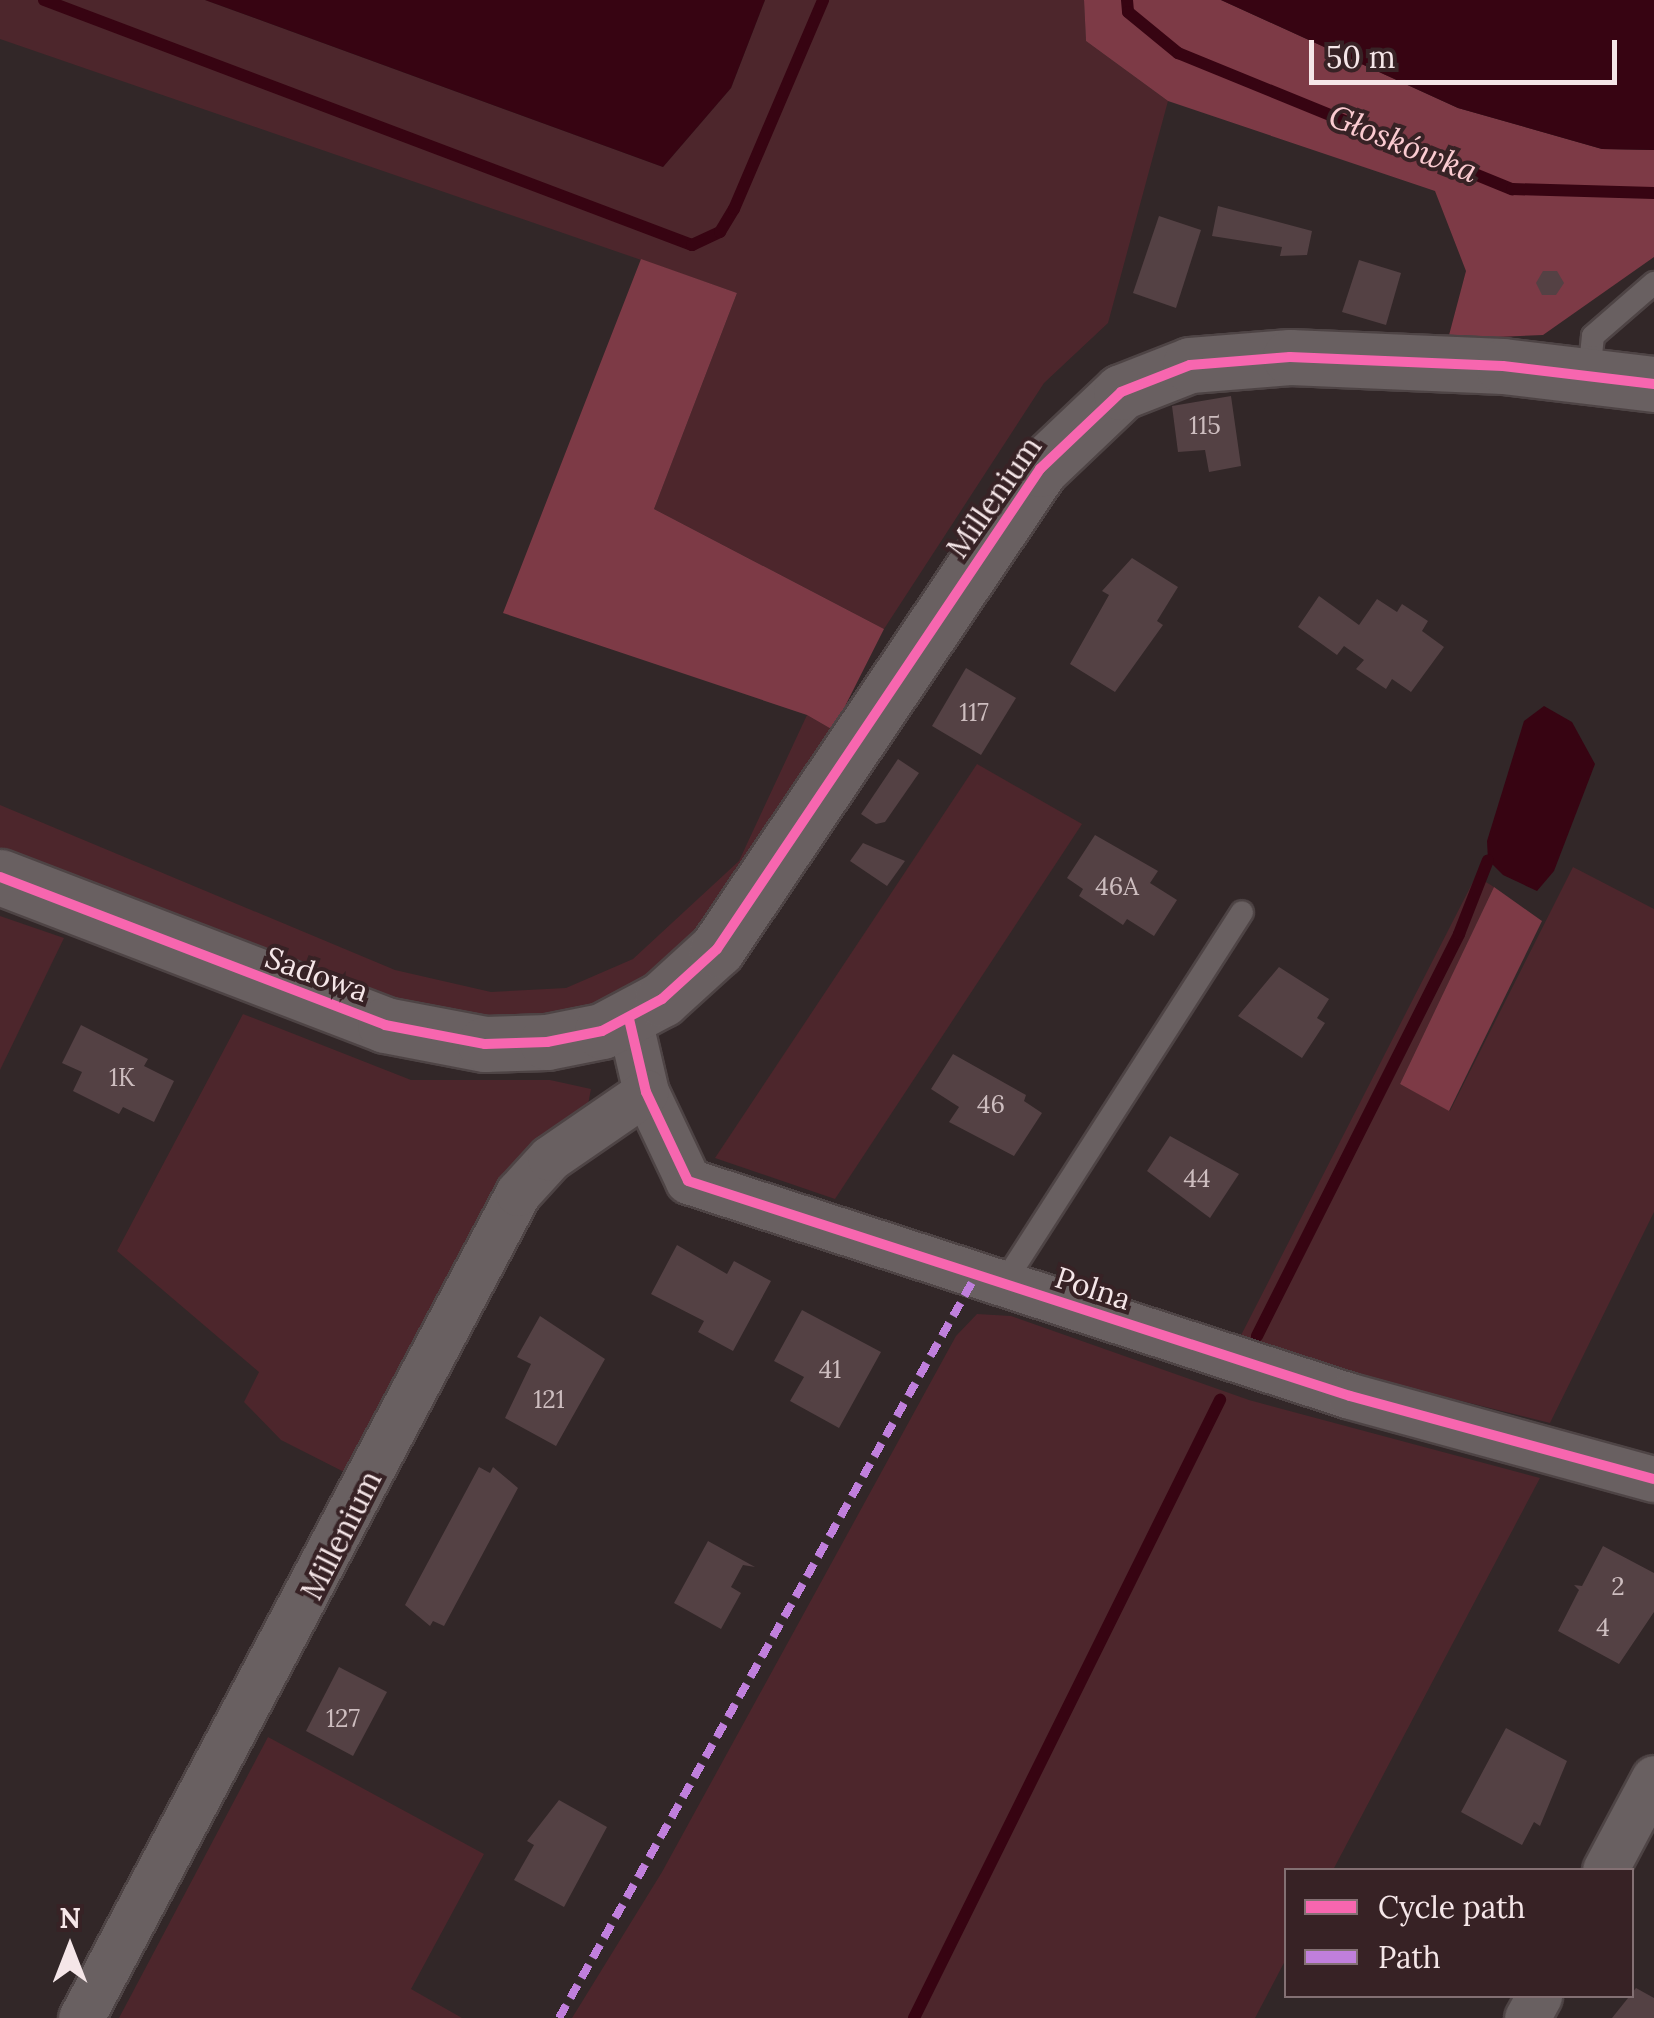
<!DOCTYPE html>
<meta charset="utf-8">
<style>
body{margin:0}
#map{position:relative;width:1654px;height:2018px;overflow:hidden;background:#322728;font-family:Lora,serif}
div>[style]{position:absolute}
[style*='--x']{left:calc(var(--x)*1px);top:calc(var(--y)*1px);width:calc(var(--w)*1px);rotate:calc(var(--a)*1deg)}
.green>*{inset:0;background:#4d262c}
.forest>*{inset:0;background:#7d3a46}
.water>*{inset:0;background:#370412}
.stream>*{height:12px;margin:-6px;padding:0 6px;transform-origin:6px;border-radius:6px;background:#370412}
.building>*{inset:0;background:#544144}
.roads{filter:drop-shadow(2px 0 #4e4445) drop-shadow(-2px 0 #4e4445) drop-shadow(0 2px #4e4445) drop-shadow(0 -2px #4e4445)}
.service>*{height:22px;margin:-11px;padding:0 11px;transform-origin:11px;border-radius:11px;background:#696061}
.minor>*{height:45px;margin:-22.5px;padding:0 22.5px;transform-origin:22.5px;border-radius:22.5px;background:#696061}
.tertiary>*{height:55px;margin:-27.5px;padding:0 27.5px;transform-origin:27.5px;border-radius:27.5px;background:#696061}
.quiet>*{height:8px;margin-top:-4px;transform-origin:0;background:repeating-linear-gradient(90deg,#c07fdc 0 15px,transparent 0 23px)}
.cycleway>*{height:10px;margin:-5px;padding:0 5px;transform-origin:5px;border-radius:5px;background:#f766af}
span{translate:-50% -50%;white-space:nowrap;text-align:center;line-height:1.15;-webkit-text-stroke:8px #372225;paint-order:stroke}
.number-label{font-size:25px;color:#cdbdbf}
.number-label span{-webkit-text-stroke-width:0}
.street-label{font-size:30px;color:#f5e6e8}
.water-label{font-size:32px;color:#fbcbd1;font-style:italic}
.legend{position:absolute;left:1284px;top:1868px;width:350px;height:130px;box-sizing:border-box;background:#372225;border:2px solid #837073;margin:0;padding:12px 18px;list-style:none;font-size:30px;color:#f5e6e8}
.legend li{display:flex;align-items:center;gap:20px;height:50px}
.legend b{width:50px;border:2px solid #837073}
.north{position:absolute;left:20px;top:1898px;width:100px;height:100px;-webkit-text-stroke:8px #372225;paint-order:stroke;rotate:0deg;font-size:28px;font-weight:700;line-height:40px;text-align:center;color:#f5e6e8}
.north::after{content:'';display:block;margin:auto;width:35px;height:45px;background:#f5e6e8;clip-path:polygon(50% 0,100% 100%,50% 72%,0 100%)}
.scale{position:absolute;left:1309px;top:40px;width:308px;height:45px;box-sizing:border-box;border:5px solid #f5e6e8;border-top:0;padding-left:12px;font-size:30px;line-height:35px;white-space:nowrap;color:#f5e6e8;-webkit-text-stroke:8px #372225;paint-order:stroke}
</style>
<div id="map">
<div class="green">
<i style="clip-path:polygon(0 0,205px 0,663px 167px,731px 88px,765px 0,1084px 0,1086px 41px,1168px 101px,1108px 323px,1044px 383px,884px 629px,654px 509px,737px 293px,0 39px)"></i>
<i style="clip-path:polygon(807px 715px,833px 730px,698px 936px,630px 990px,560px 1018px,485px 1026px,416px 1013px,0 850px,0 805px,395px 970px,491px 992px,566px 988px,633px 959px,739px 861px)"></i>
<i style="clip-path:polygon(977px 764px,1082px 824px,835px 1199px,715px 1158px)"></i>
<i style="clip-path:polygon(1573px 867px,1654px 909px,1654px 1212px,1550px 1423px,1236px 1345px,1476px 876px,1494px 887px,1400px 1084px,1450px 1111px)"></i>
<i style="clip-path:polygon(0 916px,64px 938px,0 1070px)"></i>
<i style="clip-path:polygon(243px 1014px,411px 1080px,550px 1080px,591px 1089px,586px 1115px,350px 1475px,281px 1440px,244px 1402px,259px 1372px,117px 1251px)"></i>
<i style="clip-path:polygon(977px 1314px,1011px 1316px,1249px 1400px,1540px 1478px,1333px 1870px,1286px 1870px,1286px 1959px,1255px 2018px,572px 2018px,662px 1872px,956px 1336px)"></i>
<i style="clip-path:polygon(268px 1737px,484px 1854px,411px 1989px,462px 2018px,119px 2018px)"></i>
</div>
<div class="forest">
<i style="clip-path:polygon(1084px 0,1221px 0,1458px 108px,1602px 149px,1654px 150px,1654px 257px,1543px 335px,1448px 339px,1466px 271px,1435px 191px,1168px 101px,1086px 41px)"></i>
<i style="clip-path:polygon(641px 259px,737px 293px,654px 509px,884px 629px,833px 730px,807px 715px,503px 613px)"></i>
<i style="clip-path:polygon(1494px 887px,1542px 921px,1449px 1111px,1400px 1084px)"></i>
</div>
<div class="water">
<i style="clip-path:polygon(205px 0,765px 0,731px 88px,663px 167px)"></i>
<i style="clip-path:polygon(1221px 0,1654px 0,1654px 150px,1602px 149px,1458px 108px)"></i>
<i style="clip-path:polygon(1544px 706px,1572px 722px,1595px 764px,1554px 871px,1537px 891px,1503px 875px,1488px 860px,1487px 841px,1524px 721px)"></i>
</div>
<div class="stream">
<i style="--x:44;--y:0;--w:693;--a:20.71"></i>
<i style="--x:692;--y:245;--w:31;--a:-25"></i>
<i style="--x:720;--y:232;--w:27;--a:-59"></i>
<i style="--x:734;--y:209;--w:227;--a:-66.9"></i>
<i style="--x:1127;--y:0;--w:12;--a:85"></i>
<i style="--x:1128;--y:12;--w:65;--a:39.4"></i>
<i style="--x:1178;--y:53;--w:361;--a:22.2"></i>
<i style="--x:1512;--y:189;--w:142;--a:1.6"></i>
<i style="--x:1257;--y:1336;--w:450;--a:-63.3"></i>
<i style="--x:1459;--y:934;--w:79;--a:-68.6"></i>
<i style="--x:914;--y:2018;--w:690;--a:-63.66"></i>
</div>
<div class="building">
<i style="clip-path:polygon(1218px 206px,1312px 231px,1307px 255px,1280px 256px,1282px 247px,1212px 236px)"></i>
<i style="clip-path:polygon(1159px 216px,1201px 230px,1176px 308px,1133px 293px)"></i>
<i style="clip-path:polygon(1359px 260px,1401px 273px,1386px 325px,1342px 312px)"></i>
<i style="clip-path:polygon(1543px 271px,1557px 271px,1564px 283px,1556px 295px,1542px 295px,1536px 283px)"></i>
<i style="clip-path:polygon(1231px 396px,1241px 466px,1209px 472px,1205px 450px,1178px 452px,1172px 406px)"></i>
<i style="clip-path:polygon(1132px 558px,1178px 587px,1157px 621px,1163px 625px,1115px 692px,1070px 664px,1109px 595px,1102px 591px)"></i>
<i style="clip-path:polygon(1319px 596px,1359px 625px,1377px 599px,1397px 612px,1402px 604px,1428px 621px,1422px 631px,1444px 647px,1411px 692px,1392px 679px,1386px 689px,1356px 669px,1364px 660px,1344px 646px,1337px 655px,1298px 627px)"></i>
<i style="clip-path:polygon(966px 668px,1016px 698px,981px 755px,932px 726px)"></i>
<i style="clip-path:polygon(898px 759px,919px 773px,885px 822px,876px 824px,861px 814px)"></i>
<i style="clip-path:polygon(1095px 835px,1158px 871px,1150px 883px,1177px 900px,1154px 936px,1127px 919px,1123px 925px,1079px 896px,1083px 889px,1067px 878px)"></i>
<i style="clip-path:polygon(863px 843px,905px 861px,887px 886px,850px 861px)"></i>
<i style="clip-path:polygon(1279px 967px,1329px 999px,1317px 1018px,1325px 1023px,1302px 1058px,1238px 1016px)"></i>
<i style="clip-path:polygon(81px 1025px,148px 1059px,144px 1066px,174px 1081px,154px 1122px,123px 1107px,119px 1114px,73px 1091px,82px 1072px,62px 1063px)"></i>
<i style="clip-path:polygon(953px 1054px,1026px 1095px,1024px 1101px,1042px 1113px,1014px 1156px,949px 1122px,959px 1107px,931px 1089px)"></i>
<i style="clip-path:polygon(1170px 1136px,1239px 1174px,1210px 1218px,1147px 1171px)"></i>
<i style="clip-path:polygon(677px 1245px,727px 1274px,734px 1261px,771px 1281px,733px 1351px,698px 1332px,704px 1321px,651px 1294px)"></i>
<i style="clip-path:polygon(802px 1310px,881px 1352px,839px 1428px,790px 1401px,804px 1377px,774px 1361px)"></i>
<i style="clip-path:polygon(540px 1316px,605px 1359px,556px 1446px,505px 1418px,531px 1364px,517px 1357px)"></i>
<i style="clip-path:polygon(479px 1467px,490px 1473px,493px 1467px,518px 1488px,444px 1626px,433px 1621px,430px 1626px,405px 1605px)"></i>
<i style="clip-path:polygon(708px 1541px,755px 1567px,743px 1565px,731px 1587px,741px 1593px,721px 1629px,674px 1603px)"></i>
<i style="clip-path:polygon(1603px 1546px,1654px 1573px,1654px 1612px,1619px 1664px,1558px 1631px,1579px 1590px,1574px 1585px,1582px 1586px)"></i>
<i style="clip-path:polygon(339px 1667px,387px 1692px,353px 1756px,306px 1731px)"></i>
<i style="clip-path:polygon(1506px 1728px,1567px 1761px,1540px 1826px,1534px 1822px,1522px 1845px,1461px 1812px)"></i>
<i style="clip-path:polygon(559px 1800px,607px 1827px,564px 1907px,514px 1880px,534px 1845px,527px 1841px)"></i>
<i style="clip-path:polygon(1636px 1988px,1654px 1998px,1654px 2018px,1612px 2018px)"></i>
</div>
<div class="roads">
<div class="service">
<i style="--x:1589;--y:374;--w:38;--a:-84"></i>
<i style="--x:1593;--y:336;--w:81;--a:-41"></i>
<i style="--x:1002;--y:1286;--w:444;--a:-57.3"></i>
</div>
<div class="minor">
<i style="--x:629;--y:1019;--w:75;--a:76.9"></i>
<i style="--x:646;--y:1092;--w:98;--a:64.7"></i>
<i style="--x:688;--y:1181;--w:696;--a:17.99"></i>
<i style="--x:1350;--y:1396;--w:315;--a:15.3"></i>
<i style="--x:1605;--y:1870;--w:104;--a:-62"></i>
<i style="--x:81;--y:2018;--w:934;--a:-62.09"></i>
<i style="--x:518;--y:1193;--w:47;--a:-47.6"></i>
<i style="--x:550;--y:1158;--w:116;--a:-34.5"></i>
<i style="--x:1527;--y:2018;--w:25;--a:-61"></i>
</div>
<div class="tertiary">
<i style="--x:0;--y:877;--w:412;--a:21"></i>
<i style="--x:385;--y:1025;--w:102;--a:10.8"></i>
<i style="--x:485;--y:1044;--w:62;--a:-1.8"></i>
<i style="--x:547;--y:1042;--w:56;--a:-11.3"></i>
<i style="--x:602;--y:1031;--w:68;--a:-28.1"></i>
<i style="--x:662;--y:999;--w:74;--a:-42.3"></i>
<i style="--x:717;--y:949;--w:579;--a:-56.06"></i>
<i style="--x:1040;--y:469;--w:112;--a:-43.5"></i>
<i style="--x:1121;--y:392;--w:74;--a:-21.4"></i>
<i style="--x:1190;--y:365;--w:100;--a:-4.6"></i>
<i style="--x:1290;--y:357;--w:213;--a:2.4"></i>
<i style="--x:1503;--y:366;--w:152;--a:6.8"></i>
</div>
</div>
<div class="quiet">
<i style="--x:559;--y:2018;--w:850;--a:-60.69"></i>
</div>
<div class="cycleway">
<i style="--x:0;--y:877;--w:412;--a:21"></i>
<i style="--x:385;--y:1025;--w:102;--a:10.8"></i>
<i style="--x:485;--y:1044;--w:62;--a:-1.8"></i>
<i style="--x:547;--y:1042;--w:56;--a:-11.3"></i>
<i style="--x:602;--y:1031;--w:68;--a:-28.1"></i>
<i style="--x:662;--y:999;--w:74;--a:-42.3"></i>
<i style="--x:717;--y:949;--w:579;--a:-56.06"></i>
<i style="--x:1040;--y:469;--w:112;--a:-43.5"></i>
<i style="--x:1121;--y:392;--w:74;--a:-21.4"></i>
<i style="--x:1190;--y:365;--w:100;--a:-4.6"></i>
<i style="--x:1290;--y:357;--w:213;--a:2.4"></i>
<i style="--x:1503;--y:366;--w:152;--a:6.8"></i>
<i style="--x:629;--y:1019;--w:75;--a:76.9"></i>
<i style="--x:646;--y:1092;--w:98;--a:64.7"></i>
<i style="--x:688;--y:1181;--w:696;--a:17.99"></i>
<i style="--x:1350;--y:1396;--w:315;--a:15.3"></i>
</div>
<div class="number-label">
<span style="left:1205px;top:425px">115</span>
<span style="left:974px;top:712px">117</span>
<span style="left:1117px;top:886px">46A</span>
<span style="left:122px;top:1077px">1K</span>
<span style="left:991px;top:1104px">46</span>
<span style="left:1197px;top:1178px">44</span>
<span style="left:830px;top:1369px">41</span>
<span style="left:549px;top:1399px">121</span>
<span style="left:1618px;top:1586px">2</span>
<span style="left:1603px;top:1627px">4</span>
<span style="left:343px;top:1718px">127</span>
</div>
<div class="street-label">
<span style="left:994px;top:497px;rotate:-55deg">Millenium</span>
<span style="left:317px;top:974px;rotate:20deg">Sadowa</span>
<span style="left:1093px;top:1288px;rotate:18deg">Polna</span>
<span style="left:341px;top:1535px;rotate:-63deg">Millenium</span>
</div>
<div class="water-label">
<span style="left:1403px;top:144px;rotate:22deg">Głoskówka</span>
</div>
<ul class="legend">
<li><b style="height:12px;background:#f766af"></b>Cycle path</li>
<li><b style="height:12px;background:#c07fdc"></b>Path</li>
</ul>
<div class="north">N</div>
<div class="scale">50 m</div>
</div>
